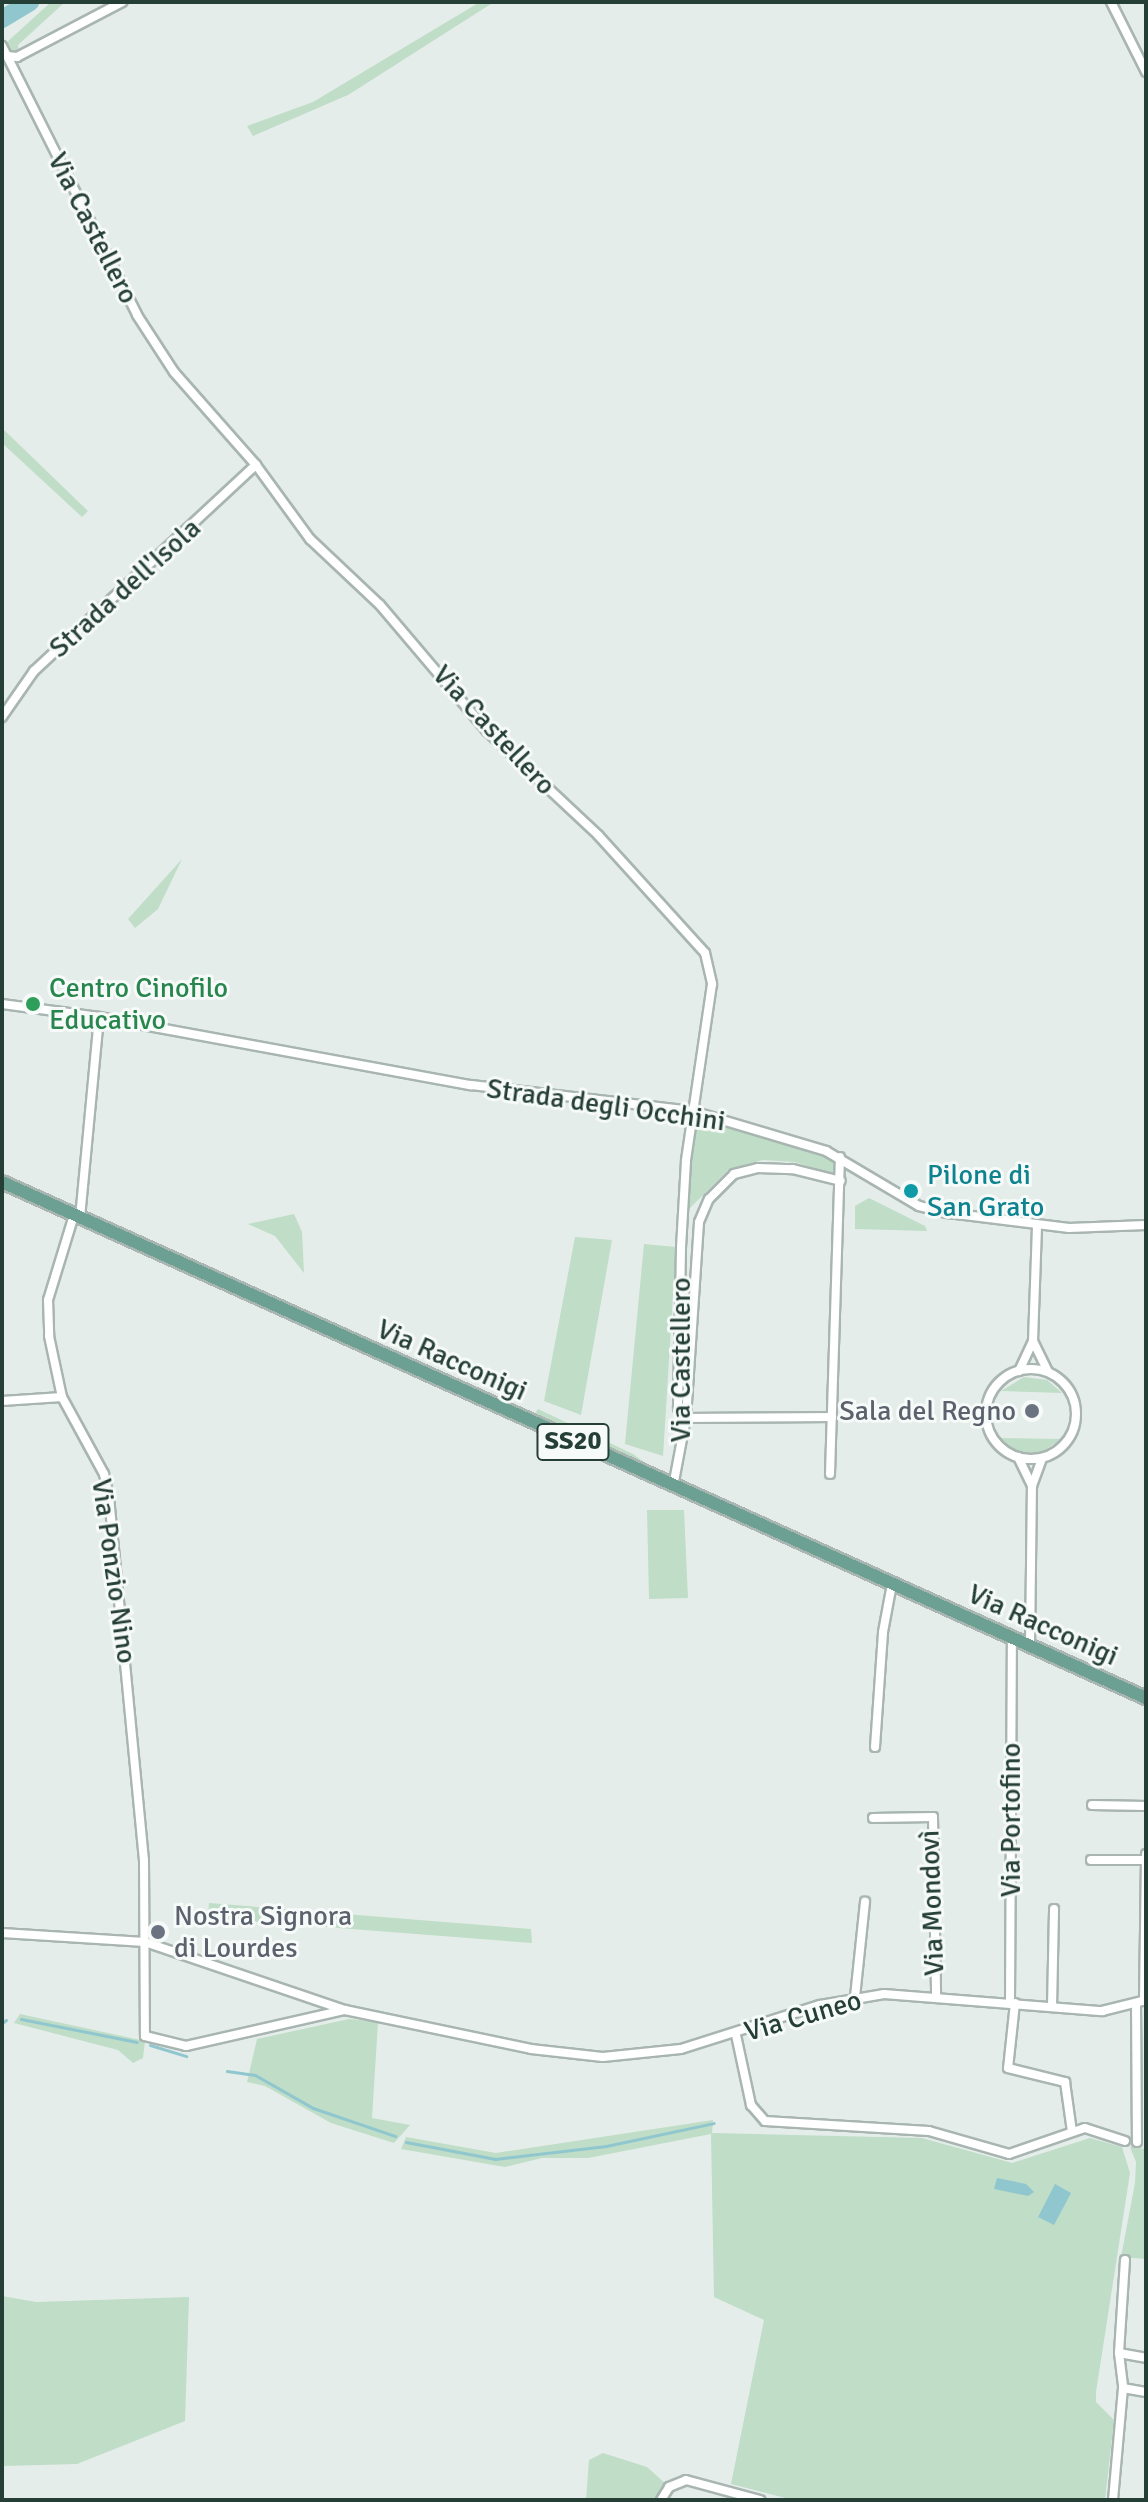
<!DOCTYPE html>
<meta charset="utf-8">
<style>
body{margin:0}
#map{position:relative;width:1148px;height:2502px;overflow:hidden;background:#e5edea;font-family:Signika,sans-serif}
div>[style]{position:absolute}
[style*='--x']{left:calc(var(--x)*1px);top:calc(var(--y)*1px);width:calc(var(--w)*1px);rotate:calc(var(--a)*1deg)}
.green>*{inset:0;background:#bfddc7}
.water>*{inset:0;background:#90c7cf}
.stream>*{height:3px;margin:-1.5px;padding:0 1.5px;transform-origin:1.5px;border-radius:1.5px;background:#90c7cf}
.river>*{height:18px;margin:-9px;padding:0 9px;transform-origin:9px;border-radius:9px;background:#90c7cf}
.roads{filter:drop-shadow(2px 0 #a8b5b1) drop-shadow(-2px 0 #a8b5b1) drop-shadow(0 2px #a8b5b1) drop-shadow(0 -2px #a8b5b1)}
.minor>*{height:8px;margin:-4px;padding:0 4px;transform-origin:4px;border-radius:4px;background:#fff}
.minor>.ring{margin:-4px;padding:0;box-sizing:content-box;background:none;border:8px solid #fff;border-radius:50%}
.primary>*{height:12px;margin:-6px;padding:0 6px;transform-origin:6px;border-radius:6px;background:#6ca092}
.dots>*{width:22px;height:22px;translate:-50% -50%;box-sizing:border-box;border:4px solid #f6faf8;border-radius:50%}
span{translate:-50% -50%;white-space:nowrap;text-align:center;line-height:1.15;-webkit-text-stroke:6px #f6faf8;paint-order:stroke}
.shield-label span{padding:2px 6px;background:#f6faf8;border:2px solid;border-radius:6px;-webkit-text-stroke-width:0}
.shield-label{font-size:26px;color:#253f37;font-weight:700}
.street-label{font-size:28px;color:#253f37}
.leisure-label{font-size:28px;color:#27864d}
.left{translate:0 -50%;text-align:left}
.culture-label{font-size:28px;color:#0d838f}
.worship-label{font-size:28px;color:#5b616d}
.right{translate:-100% -50%;text-align:right}
.frame{position:absolute;inset:0;border:4px solid #253f37;pointer-events:none}
</style>
<div id="map">
<div class="green">
<i style="clip-path:polygon(51px 2px,65px 2px,18px 45px,19px 52px,9px 53px,6px 43px)"></i>
<i style="clip-path:polygon(480px 2px,494px 2px,348px 95px,253px 136px,247px 126px,313px 102px)"></i>
<i style="clip-path:polygon(2px 428px,88px 511px,82px 517px,2px 443px)"></i>
<i style="clip-path:polygon(182px 859px,158px 909px,135px 928px,128px 919px)"></i>
<i style="clip-path:polygon(704px 1120px,819px 1152px,835px 1160px,836px 1175px,795px 1162px,763px 1160px,729px 1169px,688px 1210px,695px 1122px)"></i>
<i style="clip-path:polygon(869px 1198px,925px 1226px,927px 1231px,855px 1229px,855px 1206px)"></i>
<i style="clip-path:polygon(294px 1214px,302px 1232px,304px 1273px,275px 1236px,248px 1224px)"></i>
<i style="clip-path:polygon(575px 1237px,612px 1240px,581px 1415px,544px 1401px)"></i>
<i style="clip-path:polygon(644px 1244px,676px 1247px,663px 1456px,625px 1444px)"></i>
<i style="clip-path:polygon(1024px 1377px,1047px 1380px,1062px 1393px,1001px 1391px)"></i>
<i style="clip-path:polygon(538px 1409px,633px 1454px,662px 1475px,543px 1421px,534px 1415px)"></i>
<i style="clip-path:polygon(1001px 1438px,1061px 1439px,1036px 1456px,1015px 1451px)"></i>
<i style="clip-path:polygon(647px 1510px,684px 1510px,688px 1598px,649px 1599px)"></i>
<i style="clip-path:polygon(209px 1903px,531px 1929px,532px 1943px,208px 1918px)"></i>
<i style="clip-path:polygon(20px 2014px,145px 2041px,143px 2058px,133px 2063px,118px 2050px,14px 2023px)"></i>
<i style="clip-path:polygon(349px 2019px,378px 2022px,372px 2118px,410px 2125px,394px 2143px,331px 2123px,265px 2086px,247px 2082px,257px 2039px)"></i>
<i style="clip-path:polygon(713px 2120px,712px 2133px,922px 2138px,1012px 2163px,1090px 2138px,1122px 2147px,1130px 2173px,1096px 2392px,1096px 2402px,1114px 2420px,1105px 2500px,793px 2500px,731px 2484px,764px 2320px,714px 2297px,711px 2134px,588px 2158px,542px 2158px,505px 2167px,401px 2149px,406px 2137px,496px 2153px)"></i>
<i style="clip-path:polygon(1130px 2147px,1145px 2149px,1146px 2259px,1121px 2257px,1135px 2183px,1136px 2162px)"></i>
<i style="clip-path:polygon(2px 2296px,36px 2302px,189px 2297px,185px 2421px,77px 2464px,2px 2466px)"></i>
<i style="clip-path:polygon(603px 2453px,647px 2467px,666px 2484px,656px 2500px,586px 2500px,589px 2460px)"></i>
</div>
<div class="water">
<i style="clip-path:polygon(997px 2178px,1026px 2184px,1034px 2192px,1028px 2196px,994px 2189px)"></i>
<i style="clip-path:polygon(1055px 2184px,1071px 2193px,1054px 2225px,1038px 2217px)"></i>
</div>
<div class="stream">
<i style="--x:21;--y:2019;--w:118;--a:11.2"></i>
<i style="--x:2;--y:2023;--w:5;--a:-37"></i>
<i style="--x:150;--y:2045;--w:38;--a:17"></i>
<i style="--x:227;--y:2071;--w:28;--a:8"></i>
<i style="--x:255;--y:2075;--w:67;--a:29.6"></i>
<i style="--x:313;--y:2108;--w:87;--a:18.9"></i>
<i style="--x:406;--y:2142;--w:91;--a:10.8"></i>
<i style="--x:495;--y:2159;--w:112;--a:-6.7"></i>
<i style="--x:606;--y:2146;--w:110;--a:-12"></i>
</div>
<div class="river">
<i style="--x:2;--y:19;--w:33;--a:-31"></i>
</div>
<div class="roads">
<div class="minor">
<i style="--x:1111;--y:2;--w:78;--a:63.4"></i>
<i style="--x:2;--y:46;--w:301;--a:63.3"></i>
<i style="--x:137;--y:315;--w:68;--a:57"></i>
<i style="--x:174;--y:372;--w:124;--a:48.6"></i>
<i style="--x:256;--y:465;--w:92;--a:53.9"></i>
<i style="--x:310;--y:539;--w:96;--a:43.3"></i>
<i style="--x:380;--y:605;--w:165;--a:49.7"></i>
<i style="--x:487;--y:731;--w:152;--a:43.1"></i>
<i style="--x:598;--y:835;--w:159;--a:47.8"></i>
<i style="--x:705;--y:953;--w:32;--a:77"></i>
<i style="--x:712;--y:984;--w:179;--a:98.4"></i>
<i style="--x:686;--y:1161;--w:88;--a:93.3"></i>
<i style="--x:681;--y:1249;--w:159;--a:91.1"></i>
<i style="--x:678;--y:1408;--w:13;--a:51"></i>
<i style="--x:686;--y:1418;--w:70;--a:100.7"></i>
<i style="--x:7;--y:56;--w:10;--a:6"></i>
<i style="--x:17;--y:57;--w:119;--a:-27.6"></i>
<i style="--x:2;--y:717;--w:56;--a:-55.2"></i>
<i style="--x:34;--y:671;--w:303;--a:-42.9"></i>
<i style="--x:2;--y:1004;--w:98;--a:7.6"></i>
<i style="--x:99;--y:1017;--w:202;--a:95.4"></i>
<i style="--x:99;--y:1017;--w:378;--a:10.4"></i>
<i style="--x:471;--y:1085;--w:223;--a:6.7"></i>
<i style="--x:692;--y:1111;--w:140;--a:16.6"></i>
<i style="--x:826;--y:1151;--w:108;--a:30.6"></i>
<i style="--x:919;--y:1206;--w:30;--a:14"></i>
<i style="--x:948;--y:1213;--w:122;--a:7.1"></i>
<i style="--x:1069;--y:1228;--w:77;--a:-2.2"></i>
<i style="--x:74;--y:1215;--w:89;--a:107"></i>
<i style="--x:48;--y:1300;--w:36;--a:88"></i>
<i style="--x:49;--y:1336;--w:62;--a:78"></i>
<i style="--x:62;--y:1397;--w:88;--a:61.4"></i>
<i style="--x:104;--y:1474;--w:24;--a:78"></i>
<i style="--x:109;--y:1497;--w:365;--a:84.5"></i>
<i style="--x:144;--y:1860;--w:176;--a:89.7"></i>
<i style="--x:145;--y:2036;--w:42;--a:13.7"></i>
<i style="--x:186;--y:2046;--w:163;--a:-12.8"></i>
<i style="--x:1033;--y:1341;--w:34;--a:64"></i>
<i class="ring" style="left:986px;top:1369px;width:82px;height:82px"></i>
<i style="--x:1019;--y:1371;--w:33;--a:-65"></i>
<i style="--x:1033;--y:1341;--w:116;--a:-88"></i>
<i style="--x:2;--y:1401;--w:60;--a:-3.8"></i>
<i style="--x:832;--y:1417;--w:146;--a:179.6"></i>
<i style="--x:686;--y:1418;--w:196;--a:-86.2"></i>
<i style="--x:699;--y:1222;--w:25;--a:-67"></i>
<i style="--x:709;--y:1199;--w:35;--a:-45"></i>
<i style="--x:734;--y:1174;--w:25;--a:-14"></i>
<i style="--x:758;--y:1168;--w:35;--a:2"></i>
<i style="--x:793;--y:1169;--w:49;--a:14"></i>
<i style="--x:1018;--y:1457;--w:32;--a:64"></i>
<i style="--x:830;--y:1474;--w:317;--a:-88.2"></i>
<i style="--x:1030;--y:1646;--w:160;--a:-89.3"></i>
<i style="--x:1032;--y:1486;--w:30;--a:-70"></i>
<i style="--x:875;--y:1747;--w:115;--a:-86"></i>
<i style="--x:883;--y:1632;--w:49;--a:-79.4"></i>
<i style="--x:1092;--y:1805;--w:54;--a:1.1"></i>
<i style="--x:873;--y:1818;--w:60;--a:-1"></i>
<i style="--x:933;--y:1817;--w:179;--a:89"></i>
<i style="--x:1091;--y:1860;--w:55;--a:0"></i>
<i style="--x:2;--y:1933;--w:143;--a:3.6"></i>
<i style="--x:145;--y:1942;--w:211;--a:18.8"></i>
<i style="--x:345;--y:2010;--w:190;--a:11.8"></i>
<i style="--x:531;--y:2049;--w:72;--a:6.3"></i>
<i style="--x:603;--y:2057;--w:78;--a:-5.9"></i>
<i style="--x:681;--y:2049;--w:146;--a:-17.6"></i>
<i style="--x:820;--y:2005;--w:65;--a:-9.8"></i>
<i style="--x:884;--y:1994;--w:219;--a:4.5"></i>
<i style="--x:1102;--y:2011;--w:45;--a:-14"></i>
<i style="--x:855;--y:1997;--w:96;--a:-84"></i>
<i style="--x:1144;--y:2001;--w:147;--a:-89.2"></i>
<i style="--x:1010;--y:2003;--w:365;--a:-89.7"></i>
<i style="--x:1015;--y:2003;--w:65;--a:96.1"></i>
<i style="--x:1008;--y:2068;--w:59;--a:13.8"></i>
<i style="--x:1065;--y:2082;--w:50;--a:82"></i>
<i style="--x:1136;--y:2003;--w:139;--a:89.6"></i>
<i style="--x:1052;--y:2007;--w:98;--a:-88.8"></i>
<i style="--x:736;--y:2035;--w:72;--a:77.9"></i>
<i style="--x:751;--y:2105;--w:21;--a:49"></i>
<i style="--x:765;--y:2121;--w:164;--a:3.5"></i>
<i style="--x:929;--y:2131;--w:83;--a:16"></i>
<i style="--x:1009;--y:2154;--w:80;--a:-18.9"></i>
<i style="--x:1085;--y:2128;--w:42;--a:18"></i>
<i style="--x:1125;--y:2260;--w:93;--a:93.7"></i>
<i style="--x:1119;--y:2353;--w:27;--a:10"></i>
<i style="--x:1119;--y:2353;--w:35;--a:83"></i>
<i style="--x:1123;--y:2388;--w:23;--a:10"></i>
<i style="--x:661;--y:2500;--w:15;--a:-58"></i>
<i style="--x:669;--y:2487;--w:18;--a:-22"></i>
<i style="--x:686;--y:2480;--w:77;--a:15.1"></i>
<i style="--x:1113;--y:2500;--w:112;--a:-84.9"></i>
</div>
<div class="primary">
<i style="--x:2;--y:1182;--w:1255;--a:24.28"></i>
</div>
</div>
<div class="dots">
<i style="left:33px;top:1004px;background:#2e9e5b"></i>
<i style="left:911px;top:1191px;background:#0f9aa8"></i>
<i style="left:1032px;top:1411px;background:#6b7280"></i>
<i style="left:158px;top:1932px;background:#6b7280"></i>
</div>
<div class="shield-label">
<span style="left:573px;top:1442px">SS20</span>
</div>
<div class="street-label">
<span style="left:93px;top:228px;rotate:63deg">Via Castellero</span>
<span style="left:125px;top:588px;rotate:-42deg">Strada dell'Isola</span>
<span style="left:494px;top:730px;rotate:47deg">Via Castellero</span>
<span style="left:606px;top:1105px;rotate:8deg">Strada degli Occhini</span>
<span style="left:452px;top:1360px;rotate:24deg">Via Racconigi</span>
<span style="left:681px;top:1360px;rotate:-90deg">Via Castellero</span>
<span style="left:114px;top:1571px;rotate:82deg">Via Ponzio Nino</span>
<span style="left:1043px;top:1625px;rotate:24deg">Via Racconigi</span>
<span style="left:1011px;top:1820px;rotate:-90deg">Via Portofino</span>
<span style="left:932px;top:1903px;rotate:-92deg">Via Mondovì</span>
<span style="left:803px;top:2016px;rotate:-16deg">Via Cuneo</span>
</div>
<div class="leisure-label">
<span class="left" style="left:49px;top:1004px">Centro Cinofilo<br>Educativo</span>
</div>
<div class="culture-label">
<span class="left" style="left:927px;top:1191px">Pilone di<br>San Grato</span>
</div>
<div class="worship-label">
<span class="right" style="left:1016px;top:1411px">Sala del Regno</span>
<span class="left" style="left:174px;top:1932px">Nostra Signora<br>di Lourdes</span>
</div>
<div class="frame"></div>
</div>
